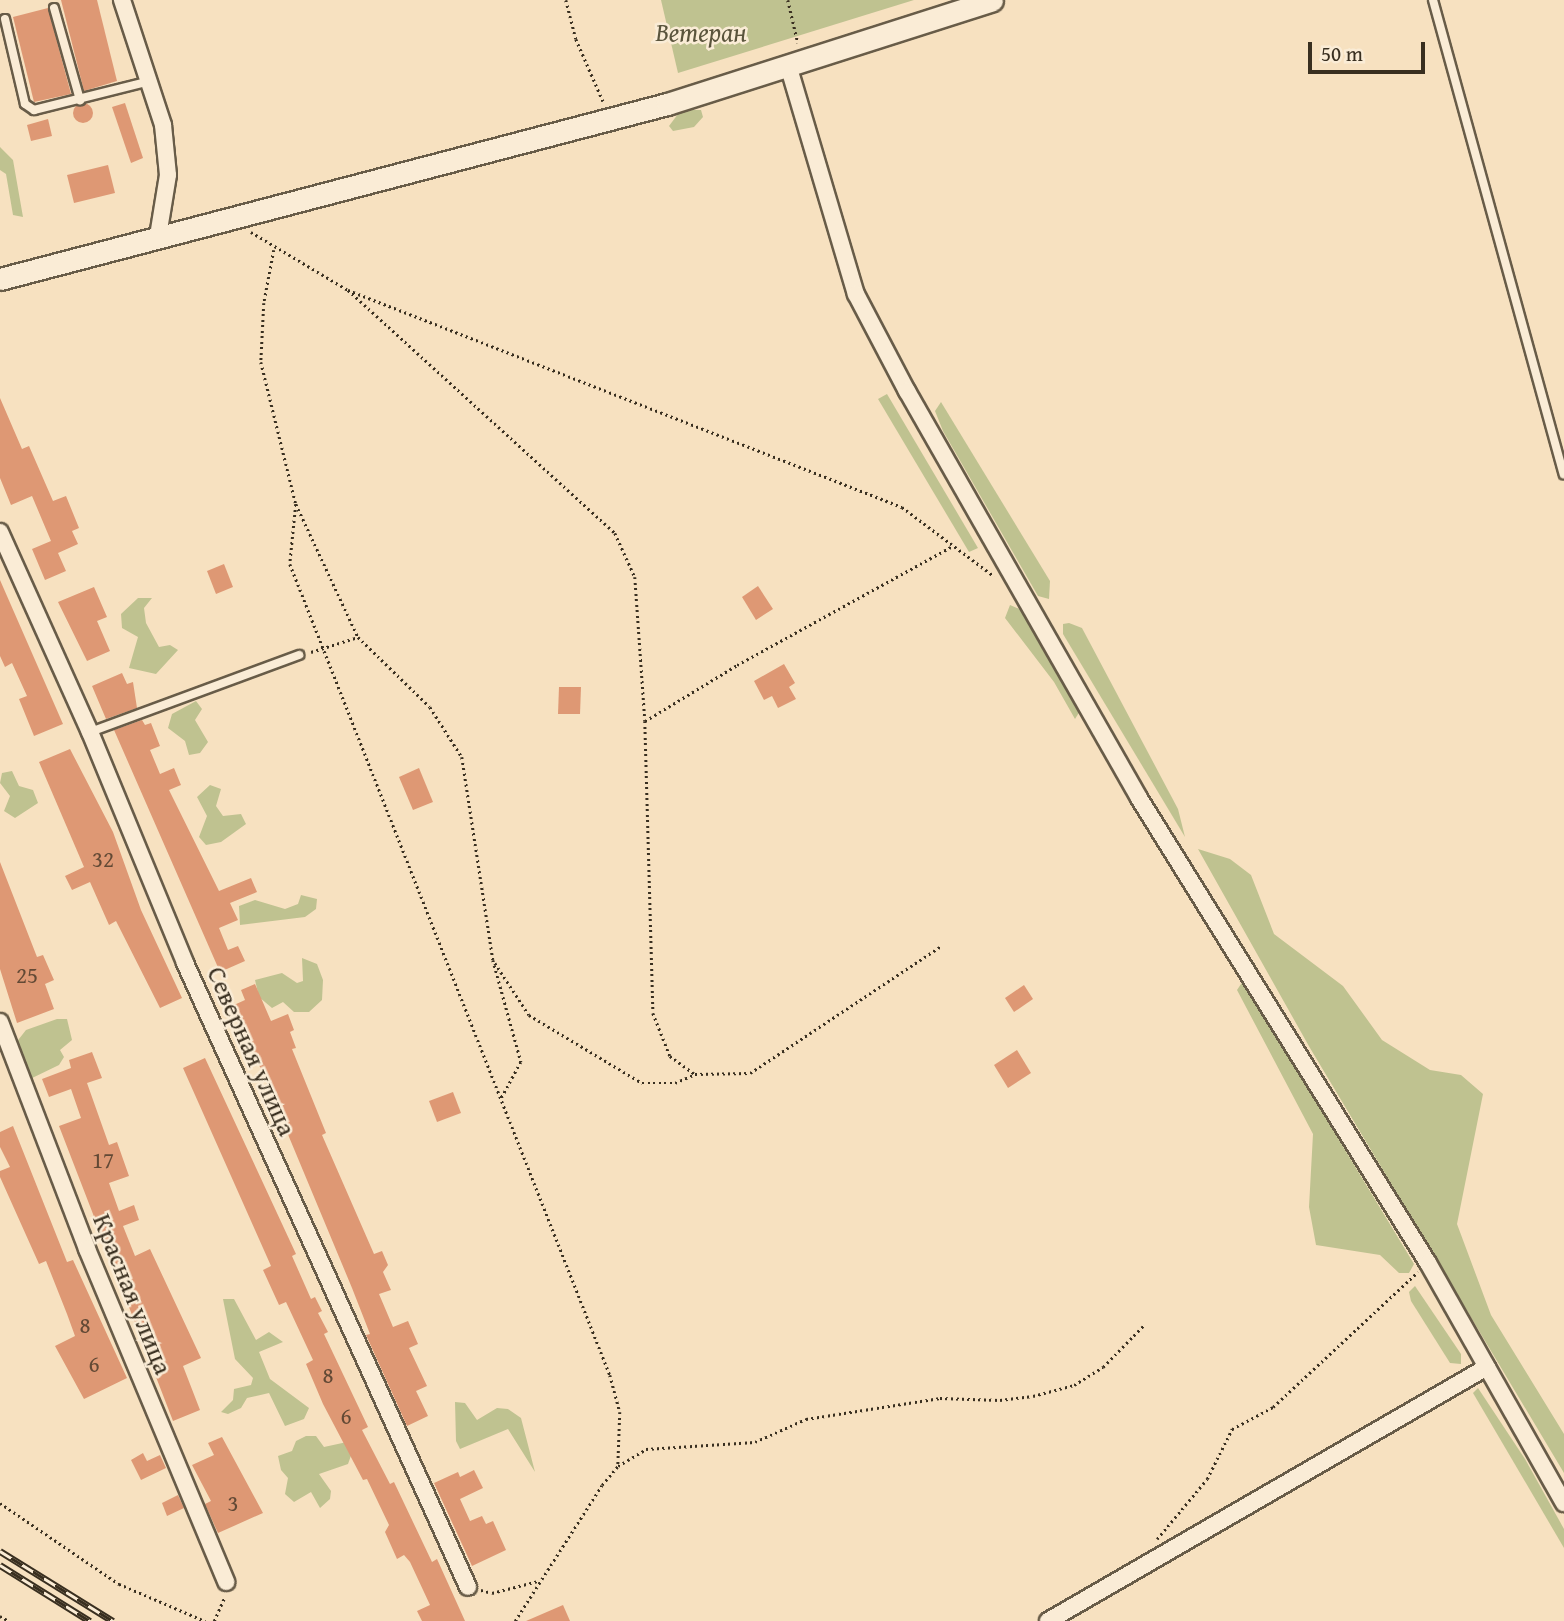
<!DOCTYPE html>
<meta charset="utf-8">
<style>
body{margin:0}
#map{position:relative;width:1564px;height:1621px;overflow:hidden;background:#f7e1c0;font-family:"Gentium Book Plus",serif}
div>[style]{position:absolute}
[style*='--x']{left:calc(var(--x)*1px);top:calc(var(--y)*1px);width:calc(var(--w)*1px);rotate:calc(var(--a)*1deg)}
.green>*{inset:0;background:#bfc290}
.building>*{inset:0;background:#de9874}
.round{border-radius:50%}
.path>*{height:2.5px;margin-top:-1.25px;transform-origin:0;background:repeating-linear-gradient(90deg,#392f20 0 2px,transparent 0 5.5px)}
.roads{filter:drop-shadow(2px 0 #685c48) drop-shadow(-2px 0 #685c48) drop-shadow(0 2px #685c48) drop-shadow(0 -2px #685c48)}
.service>*{height:8px;margin:-4px;padding:0 4px;transform-origin:4px;border-radius:4px;background:#faecd6}
.minor>*{height:16px;margin:-8px;padding:0 8px;transform-origin:8px;border-radius:8px;background:#faecd6}
.tertiary>*{height:21px;margin:-10.5px;padding:0 10.5px;transform-origin:10.5px;border-radius:10.5px;background:#faecd6}
.rail>*{height:7px;margin-top:-3.5px;transform-origin:0;background:repeating-linear-gradient(90deg,#faecd6 0 13px,#392f20 0 26px);box-sizing:border-box;border-block:2px solid #392f20}
span{translate:-50% -50%;white-space:nowrap;text-align:center;line-height:1.15;-webkit-text-stroke:5px #faecd6;paint-order:stroke}
.number-label{font-size:23px;color:#624935}
.number-label span{-webkit-text-stroke-width:0}
.park-label{font-size:26px;color:#5a543c;font-style:italic}
.street-label{font-size:26px;color:#392f20}
.scale{position:absolute;left:1308px;top:42px;width:117px;height:32px;box-sizing:border-box;border:4px solid #392f20;border-top:0;padding-left:9px;font-size:21px;line-height:24px;white-space:nowrap;color:#392f20;-webkit-text-stroke:5px #faecd6;paint-order:stroke}
</style>
<div id="map">
<div class="green">
<i style="clip-path:polygon(661px 0,914px 0,678px 73px)"></i>
<i style="clip-path:polygon(681px 110px,701px 110px,703px 117px,694px 127px,673px 131px,669px 126px)"></i>
<i style="clip-path:polygon(0 147px,13px 160px,23px 217px,13px 215px,6px 174px,0 170px)"></i>
<i style="clip-path:polygon(887px 394px,978px 548px,969px 552px,878px 399px)"></i>
<i style="clip-path:polygon(941px 402px,1050px 581px,1049px 599px,1038px 596px,943px 431px,935px 411px)"></i>
<i style="clip-path:polygon(138px 598px,152px 598px,144px 608px,146px 623px,159px 647px,170px 645px,178px 650px,156px 674px,129px 668px,138px 637px,122px 628px,121px 614px)"></i>
<i style="clip-path:polygon(1010px 605px,1024px 611px,1080px 711px,1075px 719px,1054px 682px,1005px 618px)"></i>
<i style="clip-path:polygon(1069px 623px,1082px 628px,1178px 809px,1185px 837px,1063px 634px,1063px 624px)"></i>
<i style="clip-path:polygon(196px 701px,202px 709px,195px 720px,208px 742px,200px 753px,189px 755px,185px 741px,168px 728px,172px 714px)"></i>
<i style="clip-path:polygon(12px 771px,19px 786px,33px 790px,38px 803px,15px 818px,4px 811px,10px 796px,0 783px,2px 773px)"></i>
<i style="clip-path:polygon(210px 785px,221px 789px,216px 806px,223px 816px,241px 814px,246px 824px,221px 842px,206px 845px,199px 837px,207px 816px,197px 797px)"></i>
<i style="clip-path:polygon(1198px 849px,1230px 859px,1251px 875px,1274px 934px,1343px 986px,1382px 1040px,1430px 1070px,1461px 1075px,1483px 1094px,1457px 1224px,1491px 1315px,1564px 1434px,1564px 1473px,1310px 1048px)"></i>
<i style="clip-path:polygon(301px 895px,317px 899px,316px 909px,305px 917px,240px 925px,239px 906px,255px 900px,285px 909px,298px 904px)"></i>
<i style="clip-path:polygon(302px 958px,317px 964px,323px 980px,322px 1000px,309px 1012px,294px 1012px,283px 1002px,272px 1008px,259px 997px,255px 980px,282px 973px,297px 983px,303px 981px)"></i>
<i style="clip-path:polygon(1243px 981px,1414px 1264px,1409px 1273px,1399px 1273px,1380px 1255px,1316px 1245px,1309px 1207px,1313px 1134px,1237px 990px)"></i>
<i style="clip-path:polygon(57px 1019px,67px 1019px,72px 1040px,60px 1050px,64px 1057px,59px 1065px,28px 1080px,15px 1044px,26px 1030px)"></i>
<i style="clip-path:polygon(1415px 1286px,1461px 1354px,1461px 1364px,1450px 1363px,1411px 1301px,1409px 1292px)"></i>
<i style="clip-path:polygon(223px 1299px,234px 1299px,256px 1340px,269px 1332px,283px 1342px,259px 1352px,270px 1379px,309px 1408px,304px 1419px,285px 1426px,269px 1393px,247px 1398px,241px 1408px,228px 1414px,221px 1412px,233px 1400px,234px 1389px,251px 1385px,253px 1378px,235px 1359px)"></i>
<i style="clip-path:polygon(1478px 1388px,1525px 1459px,1564px 1529px,1564px 1548px,1473px 1393px)"></i>
<i style="clip-path:polygon(455px 1402px,465px 1403px,477px 1420px,497px 1408px,508px 1409px,521px 1418px,535px 1472px,508px 1429px,460px 1449px,456px 1441px)"></i>
<i style="clip-path:polygon(306px 1436px,316px 1436px,324px 1447px,347px 1442px,353px 1450px,348px 1464px,319px 1474px,331px 1491px,330px 1499px,320px 1508px,311px 1492px,294px 1502px,285px 1494px,288px 1478px,281px 1470px,278px 1456px,292px 1451px,296px 1441px)"></i>
</div>
<div class="building">
<i style="clip-path:polygon(61px 0,97px 0,117px 81px,84px 91px)"></i>
<i style="clip-path:polygon(48px 8px,71px 94px,34px 102px,13px 17px)"></i>
<i class="round" style="left:73px;top:103px;width:20px;height:20px"></i>
<i style="clip-path:polygon(125px 103px,143px 158px,131px 163px,112px 107px)"></i>
<i style="clip-path:polygon(48px 119px,52px 136px,31px 141px,27px 125px)"></i>
<i style="clip-path:polygon(108px 165px,115px 193px,74px 203px,67px 175px)"></i>
<i style="clip-path:polygon(0 398px,22px 449px,29px 446px,53px 501px,66px 496px,79px 528px,72px 531px,78px 544px,58px 553px,66px 571px,45px 580px,32px 549px,51px 541px,32px 496px,11px 505px,0 478px)"></i>
<i style="clip-path:polygon(224px 564px,233px 587px,216px 594px,207px 571px)"></i>
<i style="clip-path:polygon(0 580px,63px 724px,34px 736px,19px 699px,27px 696px,12px 663px,5px 667px,0 656px)"></i>
<i style="clip-path:polygon(758px 586px,773px 609px,756px 620px,742px 597px)"></i>
<i style="clip-path:polygon(94px 587px,107px 617px,97px 621px,110px 651px,87px 661px,58px 602px)"></i>
<i style="clip-path:polygon(784px 664px,795px 683px,789px 687px,796px 699px,778px 708px,772px 696px,764px 700px,754px 681px)"></i>
<i style="clip-path:polygon(122px 673px,127px 684px,133px 682px,137px 708px,106px 719px,92px 686px)"></i>
<i style="clip-path:polygon(559px 687px,581px 687px,580px 714px,558px 714px)"></i>
<i style="clip-path:polygon(142px 720px,145px 725px,151px 723px,160px 746px,150px 750px,160px 774px,174px 768px,181px 785px,169px 790px,219px 891px,251px 878px,257px 892px,230px 903px,238px 920px,219px 928px,228px 950px,238px 946px,245px 961px,220px 972px,114px 730px)"></i>
<i style="clip-path:polygon(70px 749px,113px 832px,141px 910px,182px 998px,160px 1008px,116px 921px,109px 925px,90px 882px,72px 890px,65px 876px,84px 867px,39px 762px)"></i>
<i style="clip-path:polygon(419px 768px,433px 802px,413px 810px,399px 777px)"></i>
<i style="clip-path:polygon(0 862px,37px 957px,43px 955px,54px 980px,45px 984px,54px 1009px,17px 1023px,0 969px)"></i>
<i style="clip-path:polygon(255px 984px,271px 1021px,288px 1014px,294px 1030px,290px 1032px,296px 1048px,292px 1049px,326px 1133px,322px 1135px,374px 1254px,382px 1251px,388px 1265px,383px 1272px,391px 1290px,379px 1294px,393px 1327px,408px 1321px,418px 1344px,409px 1348px,427px 1386px,416px 1391px,428px 1416px,407px 1426px,366px 1335px,370px 1334px,352px 1288px,234px 1005px,245px 1000px,241px 990px)"></i>
<i style="clip-path:polygon(1024px 985px,1033px 999px,1014px 1012px,1005px 998px)"></i>
<i style="clip-path:polygon(1017px 1050px,1031px 1073px,1008px 1088px,994px 1065px)"></i>
<i style="clip-path:polygon(92px 1052px,102px 1078px,87px 1083px,109px 1145px,117px 1142px,129px 1176px,109px 1183px,119px 1211px,134px 1205px,139px 1220px,123px 1226px,135px 1256px,150px 1249px,201px 1358px,183px 1366px,200px 1410px,173px 1421px,59px 1126px,81px 1118px,71px 1089px,49px 1097px,42px 1079px,71px 1068px,69px 1060px)"></i>
<i style="clip-path:polygon(205px 1058px,296px 1254px,292px 1256px,311px 1299px,315px 1297px,322px 1311px,318px 1313px,328px 1332px,324px 1334px,368px 1427px,362px 1430px,390px 1484px,394px 1482px,432px 1562px,437px 1559px,465px 1621px,422px 1621px,417px 1611px,430px 1605px,410px 1562px,404px 1555px,397px 1559px,385px 1532px,389px 1525px,367px 1479px,363px 1480px,323px 1404px,306px 1364px,313px 1360px,286px 1302px,279px 1305px,263px 1270px,271px 1266px,183px 1068px)"></i>
<i style="clip-path:polygon(453px 1092px,461px 1113px,437px 1122px,429px 1101px)"></i>
<i style="clip-path:polygon(13px 1126px,67px 1262px,73px 1260px,127px 1378px,84px 1399px,55px 1346px,75px 1336px,67px 1314px,46px 1261px,39px 1264px,0 1177px,0 1171px,10px 1167px,0 1147px,0 1132px)"></i>
<i style="clip-path:polygon(222px 1437px,263px 1513px,218px 1533px,205px 1504px,211px 1501px,192px 1465px,214px 1455px,208px 1443px)"></i>
<i style="clip-path:polygon(143px 1453px,147px 1461px,160px 1455px,166px 1468px,141px 1480px,131px 1460px)"></i>
<i style="clip-path:polygon(474px 1470px,483px 1488px,460px 1499px,470px 1521px,482px 1516px,486px 1524px,493px 1521px,506px 1550px,472px 1566px,434px 1483px,458px 1472px,460px 1477px)"></i>
<i style="clip-path:polygon(178px 1495px,184px 1508px,167px 1516px,162px 1503px)"></i>
<i style="clip-path:polygon(563px 1605px,570px 1621px,526px 1621px)"></i>
</div>
<div class="path">
<i style="--x:566;--y:0;--w:40;--a:75.6"></i>
<i style="--x:576;--y:39;--w:68;--a:66.5"></i>
<i style="--x:788;--y:0;--w:44;--a:76.9"></i>
<i style="--x:251;--y:232;--w:113;--a:30.9"></i>
<i style="--x:348;--y:290;--w:595;--a:21.39"></i>
<i style="--x:902;--y:507;--w:115;--a:36.9"></i>
<i style="--x:274;--y:250;--w:54;--a:100.7"></i>
<i style="--x:264;--y:303;--w:59;--a:92.9"></i>
<i style="--x:261;--y:362;--w:146;--a:76.2"></i>
<i style="--x:296;--y:504;--w:147;--a:65"></i>
<i style="--x:358;--y:637;--w:100;--a:44.2"></i>
<i style="--x:430;--y:707;--w:59;--a:57.4"></i>
<i style="--x:462;--y:757;--w:205;--a:81.3"></i>
<i style="--x:493;--y:960;--w:106;--a:74.6"></i>
<i style="--x:521;--y:1062;--w:42;--a:118.4"></i>
<i style="--x:348;--y:290;--w:361;--a:42.3"></i>
<i style="--x:615;--y:533;--w:48;--a:65.6"></i>
<i style="--x:635;--y:577;--w:144;--a:86"></i>
<i style="--x:645;--y:721;--w:108;--a:-31.3"></i>
<i style="--x:737;--y:665;--w:247;--a:-28.9"></i>
<i style="--x:296;--y:504;--w:60;--a:95.7"></i>
<i style="--x:290;--y:564;--w:872;--a:68.47"></i>
<i style="--x:610;--y:1375;--w:38;--a:75"></i>
<i style="--x:620;--y:1412;--w:54;--a:92.1"></i>
<i style="--x:311;--y:652;--w:49;--a:-17.7"></i>
<i style="--x:645;--y:721;--w:292;--a:88.4"></i>
<i style="--x:653;--y:1013;--w:46;--a:68.4"></i>
<i style="--x:670;--y:1056;--w:31;--a:36"></i>
<i style="--x:695;--y:1074;--w:55;--a:-1"></i>
<i style="--x:750;--y:1073;--w:229;--a:-33.6"></i>
<i style="--x:495;--y:963;--w:62;--a:56.8"></i>
<i style="--x:529;--y:1015;--w:132;--a:31"></i>
<i style="--x:642;--y:1083;--w:33;--a:0"></i>
<i style="--x:675;--y:1083;--w:22;--a:-24"></i>
<i style="--x:0;--y:1503;--w:144;--a:34.2"></i>
<i style="--x:119;--y:1584;--w:94;--a:23.3"></i>
<i style="--x:1157;--y:1539;--w:78;--a:-50.2"></i>
<i style="--x:1207;--y:1479;--w:56;--a:-63.4"></i>
<i style="--x:1232;--y:1429;--w:47;--a:-28.2"></i>
<i style="--x:1273;--y:1407;--w:198;--a:-43"></i>
<i style="--x:481;--y:1590;--w:11;--a:15"></i>
<i style="--x:492;--y:1593;--w:48;--a:-14.6"></i>
<i style="--x:0;--y:1616;--w:10;--a:29"></i>
<i style="--x:214;--y:1621;--w:27;--a:-66"></i>
<i style="--x:515;--y:1621;--w:161;--a:-57.4"></i>
<i style="--x:602;--y:1485;--w:25;--a:-50"></i>
<i style="--x:618;--y:1466;--w:33;--a:-31"></i>
<i style="--x:646;--y:1449;--w:109;--a:-3.7"></i>
<i style="--x:755;--y:1442;--w:56;--a:-24.3"></i>
<i style="--x:806;--y:1419;--w:136;--a:-8.9"></i>
<i style="--x:940;--y:1398;--w:60;--a:1.9"></i>
<i style="--x:1000;--y:1400;--w:33;--a:-7"></i>
<i style="--x:1033;--y:1396;--w:42;--a:-15"></i>
<i style="--x:1074;--y:1385;--w:34;--a:-32"></i>
<i style="--x:1103;--y:1367;--w:59;--a:-45.7"></i>
</div>
<div class="roads">
<div class="service">
<i style="--x:1433;--y:0;--w:492;--a:74.6"></i>
<i style="--x:54;--y:8;--w:96;--a:74.2"></i>
<i style="--x:5;--y:19;--w:87;--a:76.8"></i>
<i style="--x:25;--y:104;--w:11;--a:34"></i>
<i style="--x:34;--y:110;--w:115;--a:-14"></i>
<i style="--x:90;--y:732;--w:223;--a:-20.2"></i>
</div>
<div class="minor">
<i style="--x:122;--y:0;--w:132;--a:71.8"></i>
<i style="--x:163;--y:125;--w:50;--a:84.3"></i>
<i style="--x:168;--y:175;--w:62;--a:99.3"></i>
<i style="--x:788;--y:65;--w:239;--a:73.5"></i>
<i style="--x:856;--y:294;--w:110;--a:62.3"></i>
<i style="--x:907;--y:391;--w:468;--a:60.3"></i>
<i style="--x:1139;--y:798;--w:547;--a:58.14"></i>
<i style="--x:1428;--y:1263;--w:276;--a:60.5"></i>
<i style="--x:0;--y:532;--w:219;--a:65.8"></i>
<i style="--x:90;--y:732;--w:250;--a:67.6"></i>
<i style="--x:185;--y:963;--w:685;--a:65.6"></i>
<i style="--x:0;--y:1022;--w:243;--a:69"></i>
<i style="--x:87;--y:1249;--w:361;--a:67.3"></i>
<i style="--x:1048;--y:1621;--w:507;--a:-30.05"></i>
</div>
<div class="tertiary">
<i style="--x:0;--y:279;--w:690;--a:-14.7"></i>
<i style="--x:667;--y:104;--w:341;--a:-17.7"></i>
</div>
</div>
<div class="rail">
<i style="--x:0;--y:1551;--w:133;--a:31.8"></i>
<i style="--x:0;--y:1565;--w:106;--a:31.9"></i>
</div>
<div class="number-label">
<span style="left:103px;top:859px">32</span>
<span style="left:27px;top:975px">25</span>
<span style="left:103px;top:1160px">17</span>
<span style="left:85px;top:1325px">8</span>
<span style="left:94px;top:1364px">6</span>
<span style="left:328px;top:1375px">8</span>
<span style="left:346px;top:1416px">6</span>
<span style="left:233px;top:1503px">3</span>
</div>
<div class="park-label">
<span style="left:701px;top:32px">Ветеран</span>
</div>
<div class="street-label">
<span style="left:252px;top:1051px;rotate:66deg">Северная улица</span>
<span style="left:133px;top:1294px;rotate:68deg">Красная улица</span>
</div>
<div class="scale">50 m</div>
</div>
